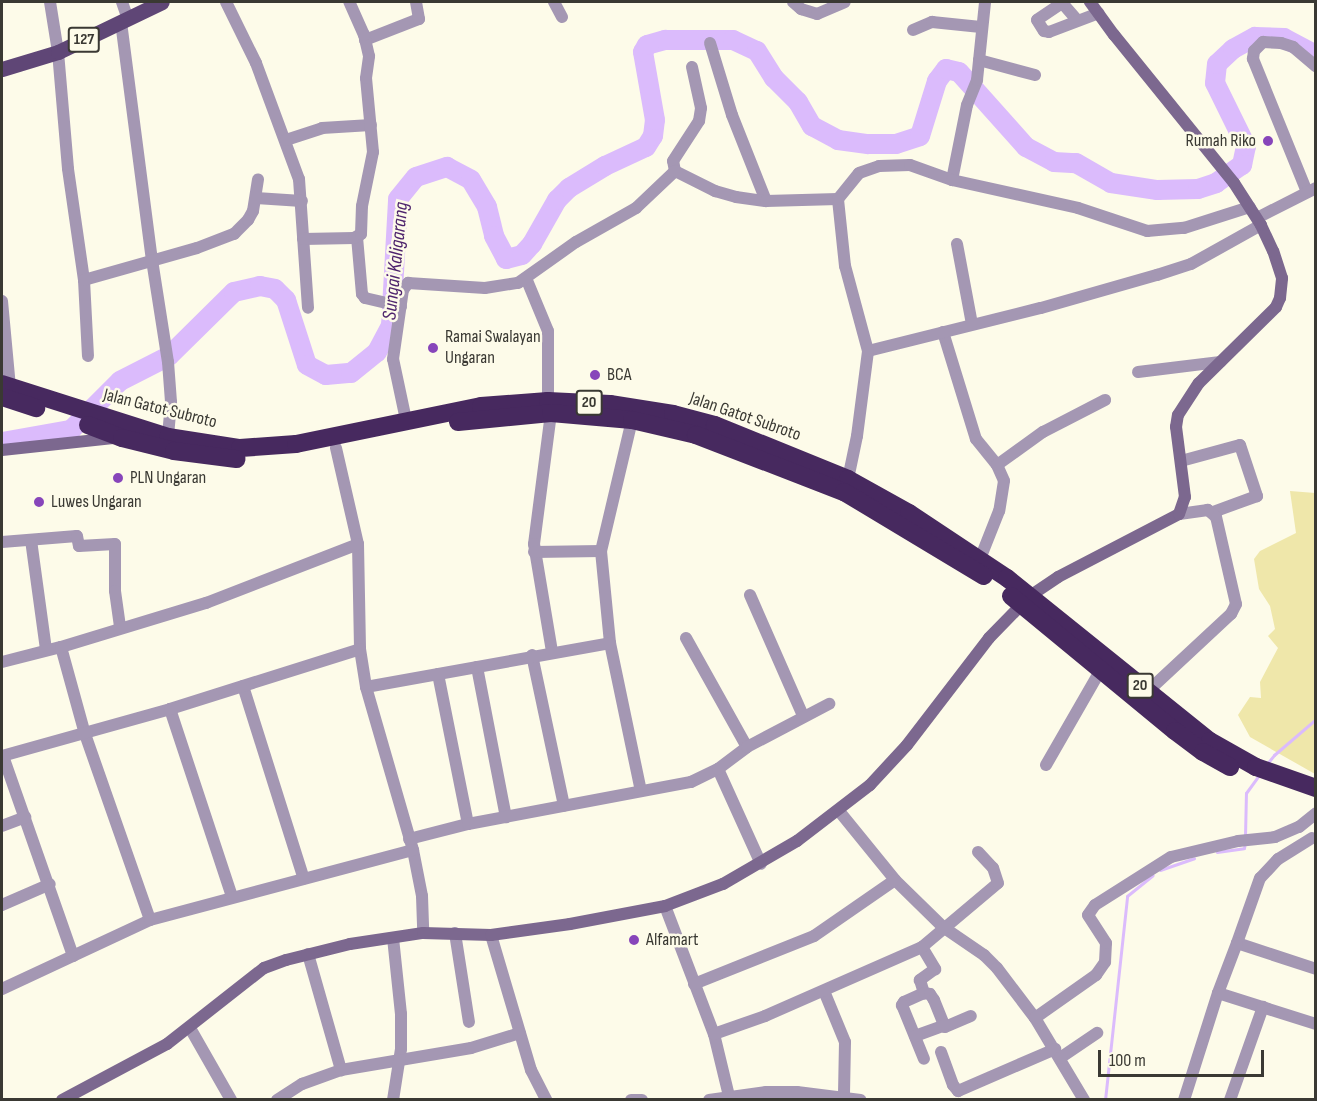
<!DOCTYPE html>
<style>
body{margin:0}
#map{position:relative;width:1317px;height:1101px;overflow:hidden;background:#fdfbe9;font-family:"Sofia Sans Condensed",sans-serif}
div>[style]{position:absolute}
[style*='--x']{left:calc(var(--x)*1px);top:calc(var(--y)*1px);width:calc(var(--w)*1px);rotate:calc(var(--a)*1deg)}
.green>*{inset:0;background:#efe7aa}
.stream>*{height:3px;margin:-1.5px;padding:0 1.5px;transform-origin:1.5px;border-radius:1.5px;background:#dbbbfc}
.river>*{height:20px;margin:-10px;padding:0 10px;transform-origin:10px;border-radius:10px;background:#dbbbfc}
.street>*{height:12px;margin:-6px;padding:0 6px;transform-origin:6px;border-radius:6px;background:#a497b3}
.secondary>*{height:12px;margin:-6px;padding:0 6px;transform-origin:6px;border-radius:6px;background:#7c688f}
.primary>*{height:15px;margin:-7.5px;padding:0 7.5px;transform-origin:7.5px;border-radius:7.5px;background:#5f4676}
.highway>*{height:18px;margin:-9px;padding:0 9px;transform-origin:9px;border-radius:9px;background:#47295f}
.dots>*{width:16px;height:16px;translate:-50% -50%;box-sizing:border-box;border:3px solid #fdfbe9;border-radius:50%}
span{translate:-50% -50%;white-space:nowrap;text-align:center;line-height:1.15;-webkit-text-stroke:5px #fdfbe9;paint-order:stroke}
.shield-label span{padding:2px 4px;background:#fdfbe9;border:2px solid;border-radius:4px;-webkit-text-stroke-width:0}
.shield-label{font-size:16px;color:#3a3933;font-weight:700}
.poi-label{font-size:18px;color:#3a3933}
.right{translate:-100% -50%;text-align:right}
.left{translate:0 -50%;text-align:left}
.street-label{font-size:18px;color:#3a3933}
.water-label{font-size:20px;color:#4e246d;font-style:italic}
.frame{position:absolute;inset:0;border:3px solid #3a3933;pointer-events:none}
.scale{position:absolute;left:1098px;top:1050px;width:166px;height:27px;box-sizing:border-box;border:3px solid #3a3933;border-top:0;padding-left:8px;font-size:18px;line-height:21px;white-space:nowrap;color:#3a3933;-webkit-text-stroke:4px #fdfbe9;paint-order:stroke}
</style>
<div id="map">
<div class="green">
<i style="clip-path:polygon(1290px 491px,1315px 493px,1315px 774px,1250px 737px,1238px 715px,1250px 697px,1261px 698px,1260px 682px,1278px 648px,1268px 636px,1275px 629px,1270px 606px,1259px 589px,1254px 559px,1260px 551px,1296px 533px)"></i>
</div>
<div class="stream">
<i style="--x:1266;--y:765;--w:13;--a:-51"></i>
<i style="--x:1274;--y:755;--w:55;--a:-40.6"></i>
<i style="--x:1245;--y:836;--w:43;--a:-88.7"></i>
<i style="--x:1246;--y:793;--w:22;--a:-54"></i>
<i style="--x:1217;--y:852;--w:27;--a:-8"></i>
<i style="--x:1244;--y:848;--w:5;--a:-79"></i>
<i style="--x:1160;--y:870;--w:36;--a:-19"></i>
<i style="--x:1105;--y:1100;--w:205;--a:-83.8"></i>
<i style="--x:1127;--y:896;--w:33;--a:-39"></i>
</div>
<div class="river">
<i style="--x:2;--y:442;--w:70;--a:-9.9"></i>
<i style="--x:71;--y:430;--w:69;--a:-45"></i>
<i style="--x:120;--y:381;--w:55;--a:-27"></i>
<i style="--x:169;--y:356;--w:91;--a:-44.6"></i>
<i style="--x:234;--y:292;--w:27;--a:-13"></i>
<i style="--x:260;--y:286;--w:15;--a:11"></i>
<i style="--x:275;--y:289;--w:16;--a:45"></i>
<i style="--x:286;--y:300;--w:68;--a:72.1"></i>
<i style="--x:307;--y:365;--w:21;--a:28"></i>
<i style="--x:326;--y:375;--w:25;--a:-5"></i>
<i style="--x:351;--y:373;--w:33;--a:-39"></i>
<i style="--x:377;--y:352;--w:30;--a:-62"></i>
<i style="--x:391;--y:326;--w:127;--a:-86.8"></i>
<i style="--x:398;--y:199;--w:28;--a:-51"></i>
<i style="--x:416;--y:177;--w:33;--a:-18"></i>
<i style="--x:447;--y:167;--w:27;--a:28"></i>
<i style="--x:471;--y:180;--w:31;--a:59"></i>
<i style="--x:487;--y:207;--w:30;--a:76"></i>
<i style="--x:494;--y:236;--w:26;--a:62"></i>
<i style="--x:506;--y:259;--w:16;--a:-14"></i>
<i style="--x:522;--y:255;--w:15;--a:-48"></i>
<i style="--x:532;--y:244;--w:51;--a:-60.4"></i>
<i style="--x:557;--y:200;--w:17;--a:-45"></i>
<i style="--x:569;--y:188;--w:42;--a:-31.4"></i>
<i style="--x:605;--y:166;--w:45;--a:-24.9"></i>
<i style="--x:646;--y:147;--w:13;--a:-58"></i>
<i style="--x:653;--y:136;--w:16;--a:-83"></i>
<i style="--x:655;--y:120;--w:69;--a:-100"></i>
<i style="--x:643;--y:52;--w:8;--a:-60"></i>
<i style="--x:647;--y:45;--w:19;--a:-16"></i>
<i style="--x:665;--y:40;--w:68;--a:0"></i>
<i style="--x:733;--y:40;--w:26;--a:25"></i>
<i style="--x:757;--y:51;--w:32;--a:58"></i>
<i style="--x:774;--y:78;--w:34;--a:45"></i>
<i style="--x:798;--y:102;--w:28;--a:60"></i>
<i style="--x:812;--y:126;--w:30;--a:28"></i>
<i style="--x:838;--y:140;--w:30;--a:8"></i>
<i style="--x:868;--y:144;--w:28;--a:0"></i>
<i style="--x:896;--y:144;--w:25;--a:-18"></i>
<i style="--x:920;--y:136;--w:58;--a:-72.8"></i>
<i style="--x:937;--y:81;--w:15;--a:-53"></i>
<i style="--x:946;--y:69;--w:13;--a:13"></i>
<i style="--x:959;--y:72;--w:101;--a:48.2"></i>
<i style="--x:1026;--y:147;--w:32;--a:28"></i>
<i style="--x:1054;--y:162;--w:22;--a:3"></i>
<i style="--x:1076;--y:163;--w:40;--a:29.7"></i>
<i style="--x:1111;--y:183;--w:47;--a:8.7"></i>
<i style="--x:1157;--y:190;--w:41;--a:-1.4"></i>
<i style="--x:1198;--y:189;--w:19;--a:-18"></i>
<i style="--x:1216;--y:183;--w:32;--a:-35"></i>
<i style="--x:1242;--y:165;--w:19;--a:-78"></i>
<i style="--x:1246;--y:146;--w:70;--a:-116.2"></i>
<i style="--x:1215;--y:83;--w:19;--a:-84"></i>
<i style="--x:1217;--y:64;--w:22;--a:-43"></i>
<i style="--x:1233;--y:49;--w:25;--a:-29"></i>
<i style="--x:1255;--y:37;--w:29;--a:2"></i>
<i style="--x:1284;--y:38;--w:36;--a:28"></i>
</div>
<div class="street">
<i style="--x:50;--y:2;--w:51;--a:80.9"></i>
<i style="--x:58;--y:52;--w:117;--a:85.1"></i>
<i style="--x:68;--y:169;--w:112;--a:81.8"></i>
<i style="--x:84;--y:280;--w:76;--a:87"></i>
<i style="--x:122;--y:2;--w:18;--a:71"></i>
<i style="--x:226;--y:2;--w:68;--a:63.8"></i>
<i style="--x:256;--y:63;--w:124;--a:69.7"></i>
<i style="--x:299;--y:179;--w:129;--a:86"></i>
<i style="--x:554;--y:2;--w:17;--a:62"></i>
<i style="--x:793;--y:2;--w:11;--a:41"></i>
<i style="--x:801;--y:9;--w:17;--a:17"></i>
<i style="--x:817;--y:14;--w:30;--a:-23"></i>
<i style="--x:1077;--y:20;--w:23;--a:-131"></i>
<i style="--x:1062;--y:3;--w:30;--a:146"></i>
<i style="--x:1037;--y:20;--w:13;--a:58"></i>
<i style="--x:1044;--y:31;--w:5;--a:11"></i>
<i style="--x:1049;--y:32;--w:53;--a:-20.8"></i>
<i style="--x:121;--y:22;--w:240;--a:82.6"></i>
<i style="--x:152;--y:260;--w:103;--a:81.1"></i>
<i style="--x:168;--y:362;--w:40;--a:85.7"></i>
<i style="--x:171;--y:402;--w:35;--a:95"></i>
<i style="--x:913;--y:30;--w:21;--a:-23"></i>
<i style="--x:932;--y:22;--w:49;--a:5.8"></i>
<i style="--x:365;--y:40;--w:58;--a:-21.3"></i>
<i style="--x:419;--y:19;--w:17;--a:-100"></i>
<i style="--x:710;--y:43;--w:75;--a:73"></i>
<i style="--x:732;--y:115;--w:92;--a:68.4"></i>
<i style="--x:979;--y:60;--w:58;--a:15"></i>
<i style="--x:286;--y:140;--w:38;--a:-18"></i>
<i style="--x:322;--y:128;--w:49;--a:-3.5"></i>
<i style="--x:675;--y:171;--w:10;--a:-101"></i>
<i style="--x:673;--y:161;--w:48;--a:-57"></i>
<i style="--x:699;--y:121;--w:13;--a:-81"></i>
<i style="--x:701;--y:108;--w:42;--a:-102.4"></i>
<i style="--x:952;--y:180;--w:76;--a:-78.7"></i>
<i style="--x:967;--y:105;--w:27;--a:-68"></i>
<i style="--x:977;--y:80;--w:78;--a:-84.1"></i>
<i style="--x:1307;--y:192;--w:144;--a:-112.1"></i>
<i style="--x:1253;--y:59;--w:8;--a:-83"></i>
<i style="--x:1254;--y:51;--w:13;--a:-45"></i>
<i style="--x:1263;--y:42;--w:18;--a:3"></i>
<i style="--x:1281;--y:43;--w:13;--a:18"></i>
<i style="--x:1293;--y:47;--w:30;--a:40"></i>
<i style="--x:256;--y:198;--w:46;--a:3.7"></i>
<i style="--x:1257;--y:218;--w:66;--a:-27"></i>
<i style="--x:357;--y:237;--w:57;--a:85"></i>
<i style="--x:362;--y:294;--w:5;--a:53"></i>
<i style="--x:365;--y:298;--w:37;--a:13"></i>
<i style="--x:303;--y:239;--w:51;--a:-1.1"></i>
<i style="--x:354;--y:238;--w:8;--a:-30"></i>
<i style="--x:361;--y:234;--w:28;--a:-88"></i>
<i style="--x:362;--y:206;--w:55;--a:-78.5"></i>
<i style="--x:373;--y:152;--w:74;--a:-95.4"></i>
<i style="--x:366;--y:78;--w:22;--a:-82"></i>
<i style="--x:369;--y:56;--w:22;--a:-103"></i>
<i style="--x:364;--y:35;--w:36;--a:-114"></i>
<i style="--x:957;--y:244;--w:81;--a:79.4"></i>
<i style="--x:526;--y:278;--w:57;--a:67.5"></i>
<i style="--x:548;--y:331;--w:70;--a:90"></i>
<i style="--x:84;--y:280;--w:117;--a:-15.8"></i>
<i style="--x:197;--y:248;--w:40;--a:-21"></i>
<i style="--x:234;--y:234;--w:20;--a:-45"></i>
<i style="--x:248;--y:220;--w:10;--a:-61"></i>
<i style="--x:253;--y:211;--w:32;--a:-81"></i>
<i style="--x:2;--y:301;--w:86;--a:84.7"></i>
<i style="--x:943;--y:332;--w:112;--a:72.9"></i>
<i style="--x:976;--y:439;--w:33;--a:51"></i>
<i style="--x:997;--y:465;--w:17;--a:66"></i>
<i style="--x:1004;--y:481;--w:30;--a:99"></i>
<i style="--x:999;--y:511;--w:52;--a:111.6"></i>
<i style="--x:868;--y:351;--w:178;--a:-14"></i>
<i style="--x:1041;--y:308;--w:121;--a:-15.9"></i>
<i style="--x:1157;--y:275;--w:36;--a:-18"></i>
<i style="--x:1191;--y:264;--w:80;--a:-29.1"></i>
<i style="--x:1138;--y:372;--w:83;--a:-7"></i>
<i style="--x:551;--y:413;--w:132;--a:97.4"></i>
<i style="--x:534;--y:544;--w:109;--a:80.5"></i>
<i style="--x:406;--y:420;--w:62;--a:-102"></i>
<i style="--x:393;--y:359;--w:70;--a:-81.8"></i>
<i style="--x:403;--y:290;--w:9;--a:-54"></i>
<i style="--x:408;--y:283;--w:77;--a:3.7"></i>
<i style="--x:485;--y:288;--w:33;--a:-9"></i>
<i style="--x:518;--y:283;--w:71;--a:-35.3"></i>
<i style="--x:576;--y:242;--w:69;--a:-29.5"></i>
<i style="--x:636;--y:208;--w:54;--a:-43.5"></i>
<i style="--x:675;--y:171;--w:45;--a:26.6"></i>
<i style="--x:715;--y:191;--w:22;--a:16"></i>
<i style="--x:736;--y:197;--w:30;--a:8"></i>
<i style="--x:766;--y:201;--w:72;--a:-1.6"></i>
<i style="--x:632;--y:420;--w:135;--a:103.3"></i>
<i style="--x:601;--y:551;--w:92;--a:84.4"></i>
<i style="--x:610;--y:643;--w:151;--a:78.2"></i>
<i style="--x:336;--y:448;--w:98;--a:77.1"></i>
<i style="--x:358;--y:544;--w:105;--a:88.9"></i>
<i style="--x:360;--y:649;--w:38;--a:81"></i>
<i style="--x:366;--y:687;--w:170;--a:73.9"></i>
<i style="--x:413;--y:850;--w:47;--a:78.9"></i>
<i style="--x:422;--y:896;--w:37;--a:88"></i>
<i style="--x:1181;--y:461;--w:61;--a:-15.2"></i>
<i style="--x:1240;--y:445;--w:54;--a:71.6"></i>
<i style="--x:1257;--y:496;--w:47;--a:160"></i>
<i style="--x:997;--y:465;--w:57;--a:-35.7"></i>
<i style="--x:1043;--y:432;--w:70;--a:-27.3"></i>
<i style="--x:848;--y:479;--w:44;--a:-78.2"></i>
<i style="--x:857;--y:436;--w:86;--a:-82.6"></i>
<i style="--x:868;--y:351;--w:88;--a:-105.1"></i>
<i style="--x:845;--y:266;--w:67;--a:-96"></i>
<i style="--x:838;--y:199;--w:33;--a:-51"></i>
<i style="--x:859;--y:173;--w:21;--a:-19"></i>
<i style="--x:879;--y:166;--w:31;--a:-2"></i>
<i style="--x:910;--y:165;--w:45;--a:19.7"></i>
<i style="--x:952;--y:180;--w:129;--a:12.5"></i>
<i style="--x:1078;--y:208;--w:73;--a:18.4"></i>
<i style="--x:1147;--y:231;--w:37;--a:-5"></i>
<i style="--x:1184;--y:228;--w:69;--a:-17.7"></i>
<i style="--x:31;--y:540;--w:111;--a:82.2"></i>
<i style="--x:2;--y:542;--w:75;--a:-4.6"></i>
<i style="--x:77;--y:536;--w:10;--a:79"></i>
<i style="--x:79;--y:546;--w:36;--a:-3"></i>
<i style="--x:115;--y:544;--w:47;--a:90"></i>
<i style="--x:115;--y:591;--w:37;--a:82"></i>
<i style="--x:534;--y:552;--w:67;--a:-0.9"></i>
<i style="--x:750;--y:595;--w:132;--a:66.3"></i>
<i style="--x:686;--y:638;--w:125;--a:60.8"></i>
<i style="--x:61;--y:647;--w:90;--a:74.6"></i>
<i style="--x:85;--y:734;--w:197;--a:70.7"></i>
<i style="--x:532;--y:655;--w:154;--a:78"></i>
<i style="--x:2;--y:662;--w:61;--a:-14.3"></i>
<i style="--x:61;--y:647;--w:152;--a:-16.9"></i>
<i style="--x:206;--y:603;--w:163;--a:-21.2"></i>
<i style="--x:477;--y:667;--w:153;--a:79.1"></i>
<i style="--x:438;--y:674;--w:153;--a:78.7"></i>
<i style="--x:243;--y:686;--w:202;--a:72.5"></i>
<i style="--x:366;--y:687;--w:248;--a:-10.2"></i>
<i style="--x:1147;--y:692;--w:115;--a:-42.9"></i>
<i style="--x:1231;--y:614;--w:11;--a:-63"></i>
<i style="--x:1236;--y:604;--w:89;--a:-102.9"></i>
<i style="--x:1216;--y:517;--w:11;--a:-139"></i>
<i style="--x:1208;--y:510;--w:29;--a:172"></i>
<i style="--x:170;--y:709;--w:197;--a:71.7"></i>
<i style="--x:2;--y:756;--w:174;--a:-15.6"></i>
<i style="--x:170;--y:709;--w:199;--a:-17.5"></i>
<i style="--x:3;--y:756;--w:212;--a:70.7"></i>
<i style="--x:1046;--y:765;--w:108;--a:-60.1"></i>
<i style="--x:718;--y:769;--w:104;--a:65.6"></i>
<i style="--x:839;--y:811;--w:89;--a:50.9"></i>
<i style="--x:895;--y:880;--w:67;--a:44.4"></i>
<i style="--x:943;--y:927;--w:50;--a:34.3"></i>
<i style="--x:984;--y:955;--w:18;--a:45"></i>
<i style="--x:997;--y:968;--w:63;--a:52.8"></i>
<i style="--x:1035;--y:1018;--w:96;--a:59.1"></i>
<i style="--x:2;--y:826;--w:25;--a:-21"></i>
<i style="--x:1312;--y:838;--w:40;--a:148"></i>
<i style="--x:1278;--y:859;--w:26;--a:133"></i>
<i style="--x:1260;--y:878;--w:69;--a:109.5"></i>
<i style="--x:1237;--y:943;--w:83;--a:18.2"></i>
<i style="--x:409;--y:839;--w:61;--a:-14.3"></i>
<i style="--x:468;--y:824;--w:227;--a:-10.7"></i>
<i style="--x:691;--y:782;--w:30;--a:-26"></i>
<i style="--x:718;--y:769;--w:36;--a:-37"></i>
<i style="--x:747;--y:747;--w:93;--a:-27.7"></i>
<i style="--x:2;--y:905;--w:52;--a:-23.6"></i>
<i style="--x:665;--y:906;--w:137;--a:69.1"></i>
<i style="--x:714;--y:1034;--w:68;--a:76.4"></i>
<i style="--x:455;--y:933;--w:90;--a:81.1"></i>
<i style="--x:491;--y:935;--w:141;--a:73.5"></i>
<i style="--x:531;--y:1070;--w:34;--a:63"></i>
<i style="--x:922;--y:947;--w:26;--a:59"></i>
<i style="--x:935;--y:969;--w:19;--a:144"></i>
<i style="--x:920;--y:980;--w:14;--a:73"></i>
<i style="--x:924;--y:993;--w:22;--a:156"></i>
<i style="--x:904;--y:1002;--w:4;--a:124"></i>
<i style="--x:902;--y:1005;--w:58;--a:67.8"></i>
<i style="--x:308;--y:954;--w:121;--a:74.1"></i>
<i style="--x:694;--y:984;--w:129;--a:-21.8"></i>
<i style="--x:814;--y:936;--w:98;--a:-34.7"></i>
<i style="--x:2;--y:989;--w:163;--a:-25"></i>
<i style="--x:150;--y:920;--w:272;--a:-14.9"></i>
<i style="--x:824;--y:991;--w:55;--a:67.6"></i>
<i style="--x:845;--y:1042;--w:54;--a:91.1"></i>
<i style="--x:924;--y:993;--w:6;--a:9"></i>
<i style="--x:930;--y:994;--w:7;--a:56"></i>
<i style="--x:934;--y:1000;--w:29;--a:68"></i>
<i style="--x:945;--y:1027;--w:28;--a:-23"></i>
<i style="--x:1218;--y:993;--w:53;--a:-69.2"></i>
<i style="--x:1035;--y:1018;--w:75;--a:-35.2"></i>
<i style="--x:1096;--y:975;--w:16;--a:-55"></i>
<i style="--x:1105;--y:962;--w:19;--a:-87"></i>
<i style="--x:1106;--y:943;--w:33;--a:-123"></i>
<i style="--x:1088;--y:915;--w:12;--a:-55"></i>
<i style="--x:1095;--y:905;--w:90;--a:-32.3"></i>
<i style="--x:1171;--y:857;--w:69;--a:-13.4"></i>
<i style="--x:1238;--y:841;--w:37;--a:-6"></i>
<i style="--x:1275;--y:837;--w:26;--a:-23"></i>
<i style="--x:1299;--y:827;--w:22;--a:-39"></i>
<i style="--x:190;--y:1028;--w:83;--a:60.3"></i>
<i style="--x:714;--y:1034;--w:54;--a:-19.4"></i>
<i style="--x:765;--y:1016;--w:171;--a:-23.7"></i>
<i style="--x:922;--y:947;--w:99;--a:-40.1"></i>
<i style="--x:998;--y:883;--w:16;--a:-108"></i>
<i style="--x:993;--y:868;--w:22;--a:-133"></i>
<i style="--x:915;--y:1036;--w:32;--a:-20"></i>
<i style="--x:941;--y:1052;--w:35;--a:70"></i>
<i style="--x:953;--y:1085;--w:8;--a:50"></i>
<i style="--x:958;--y:1091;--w:106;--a:-23.4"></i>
<i style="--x:1060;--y:1058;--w:45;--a:-34"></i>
<i style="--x:277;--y:1100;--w:30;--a:-33"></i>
<i style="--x:302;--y:1084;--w:41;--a:-19.7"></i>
<i style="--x:341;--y:1070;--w:132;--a:-9.6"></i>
<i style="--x:471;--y:1048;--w:51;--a:-17"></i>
<i style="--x:393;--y:1100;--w:52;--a:-81.1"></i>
<i style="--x:401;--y:1049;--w:35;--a:-90"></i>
<i style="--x:401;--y:1014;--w:76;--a:-96"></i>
<i style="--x:631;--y:1100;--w:11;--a:0"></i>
<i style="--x:709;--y:1100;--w:58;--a:-8"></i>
<i style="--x:766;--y:1092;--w:31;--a:0"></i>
<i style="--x:797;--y:1092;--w:64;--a:7.2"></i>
<i style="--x:1184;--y:1100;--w:112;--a:-72.4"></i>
<i style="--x:1218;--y:993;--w:103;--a:17.6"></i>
<i style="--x:1230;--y:1100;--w:99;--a:-70.5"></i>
</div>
<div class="secondary">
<i style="--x:2;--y:450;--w:114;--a:-6.1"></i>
<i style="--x:62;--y:1100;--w:119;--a:-28.1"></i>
<i style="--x:167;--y:1044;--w:123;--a:-38.1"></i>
<i style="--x:264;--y:968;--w:23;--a:-20"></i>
<i style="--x:286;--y:960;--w:66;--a:-14"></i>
<i style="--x:350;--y:944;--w:74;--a:-8.6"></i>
<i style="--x:423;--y:933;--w:68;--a:1.7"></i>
<i style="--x:491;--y:935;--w:80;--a:-7.9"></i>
<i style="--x:570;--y:924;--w:97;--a:-10.7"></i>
<i style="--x:665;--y:906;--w:62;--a:-20.8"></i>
<i style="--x:723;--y:884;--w:86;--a:-30.2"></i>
<i style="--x:797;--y:841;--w:92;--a:-37.5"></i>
<i style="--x:870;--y:785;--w:54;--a:-47.2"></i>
<i style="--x:907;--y:745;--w:135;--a:-52.5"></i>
<i style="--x:989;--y:638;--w:59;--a:-45.7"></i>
<i style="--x:1030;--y:596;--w:34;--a:-34"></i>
<i style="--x:1058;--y:577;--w:136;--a:-27.5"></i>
<i style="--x:1179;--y:514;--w:18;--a:-71"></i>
<i style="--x:1185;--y:497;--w:71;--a:-97.3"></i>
<i style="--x:1176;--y:427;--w:12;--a:-81"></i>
<i style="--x:1178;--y:415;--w:38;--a:-57"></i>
<i style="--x:1199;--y:383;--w:108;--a:-44.6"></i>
<i style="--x:1276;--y:307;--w:10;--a:-66"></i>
<i style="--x:1280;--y:298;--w:20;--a:-84"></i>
<i style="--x:1282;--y:278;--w:28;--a:-108"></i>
<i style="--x:1273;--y:251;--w:29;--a:-115"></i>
<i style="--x:1261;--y:225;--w:50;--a:-122.7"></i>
<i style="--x:1234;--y:183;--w:191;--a:-129"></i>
<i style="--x:1114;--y:35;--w:41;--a:-126"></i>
</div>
<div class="primary">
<i style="--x:2;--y:69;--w:59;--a:-16.9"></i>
<i style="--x:58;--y:52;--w:115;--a:-25.7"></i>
</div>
<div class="highway">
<i style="--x:2;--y:384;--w:174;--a:17.7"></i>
<i style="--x:168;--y:437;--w:73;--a:8.7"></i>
<i style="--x:240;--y:448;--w:56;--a:-4.1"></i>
<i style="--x:296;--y:444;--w:189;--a:-11.6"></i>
<i style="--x:481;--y:406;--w:67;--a:-4.3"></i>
<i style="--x:548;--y:401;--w:62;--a:2.8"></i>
<i style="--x:610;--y:404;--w:64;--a:9"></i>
<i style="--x:673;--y:414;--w:43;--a:14.7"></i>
<i style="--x:715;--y:425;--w:144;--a:22.1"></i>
<i style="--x:848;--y:479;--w:70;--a:29.1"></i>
<i style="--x:909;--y:513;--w:118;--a:33.6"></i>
<i style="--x:1007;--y:578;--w:260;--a:38.8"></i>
<i style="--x:1210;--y:741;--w:53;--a:29.5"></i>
<i style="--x:1256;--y:767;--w:64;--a:19.3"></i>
<i style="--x:2;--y:397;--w:36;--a:18"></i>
<i style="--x:458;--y:422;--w:93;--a:-5.5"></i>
<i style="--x:551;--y:413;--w:81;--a:4.9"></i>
<i style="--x:632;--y:420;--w:66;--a:13.2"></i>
<i style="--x:696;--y:435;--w:159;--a:21.1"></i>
<i style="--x:844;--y:492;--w:163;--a:31"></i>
<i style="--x:88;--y:425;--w:36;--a:21"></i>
<i style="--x:122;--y:438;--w:54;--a:14"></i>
<i style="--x:174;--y:451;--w:63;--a:7.4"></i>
<i style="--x:1011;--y:596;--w:212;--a:39.5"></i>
<i style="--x:1175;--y:731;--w:35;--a:37"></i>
<i style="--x:1203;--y:752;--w:31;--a:29"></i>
</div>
<div class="dots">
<i style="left:1268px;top:141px;background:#8745ba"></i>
<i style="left:433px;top:348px;background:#8745ba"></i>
<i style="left:595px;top:375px;background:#8745ba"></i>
<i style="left:118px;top:478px;background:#8745ba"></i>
<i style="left:39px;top:502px;background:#8745ba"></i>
<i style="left:634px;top:940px;background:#8745ba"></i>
</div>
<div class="shield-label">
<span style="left:84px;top:40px">127</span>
<span style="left:589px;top:403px">20</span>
<span style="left:1140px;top:686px">20</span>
</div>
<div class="poi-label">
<span class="right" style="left:1256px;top:141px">Rumah Riko</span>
<span class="left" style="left:445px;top:348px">Ramai Swalayan<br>Ungaran</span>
<span class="left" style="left:607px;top:375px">BCA</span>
<span class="left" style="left:130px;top:478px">PLN Ungaran</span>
<span class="left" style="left:51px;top:502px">Luwes Ungaran</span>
<span class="left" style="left:646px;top:940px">Alfamart</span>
</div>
<div class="street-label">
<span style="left:160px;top:409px;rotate:14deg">Jalan Gatot Subroto</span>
<span style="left:745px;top:417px;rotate:19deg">Jalan Gatot Subroto</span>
</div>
<div class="water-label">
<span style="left:396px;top:261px;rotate:-84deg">Sungai Kaligarang</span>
</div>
<div class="frame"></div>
<div class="scale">100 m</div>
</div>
